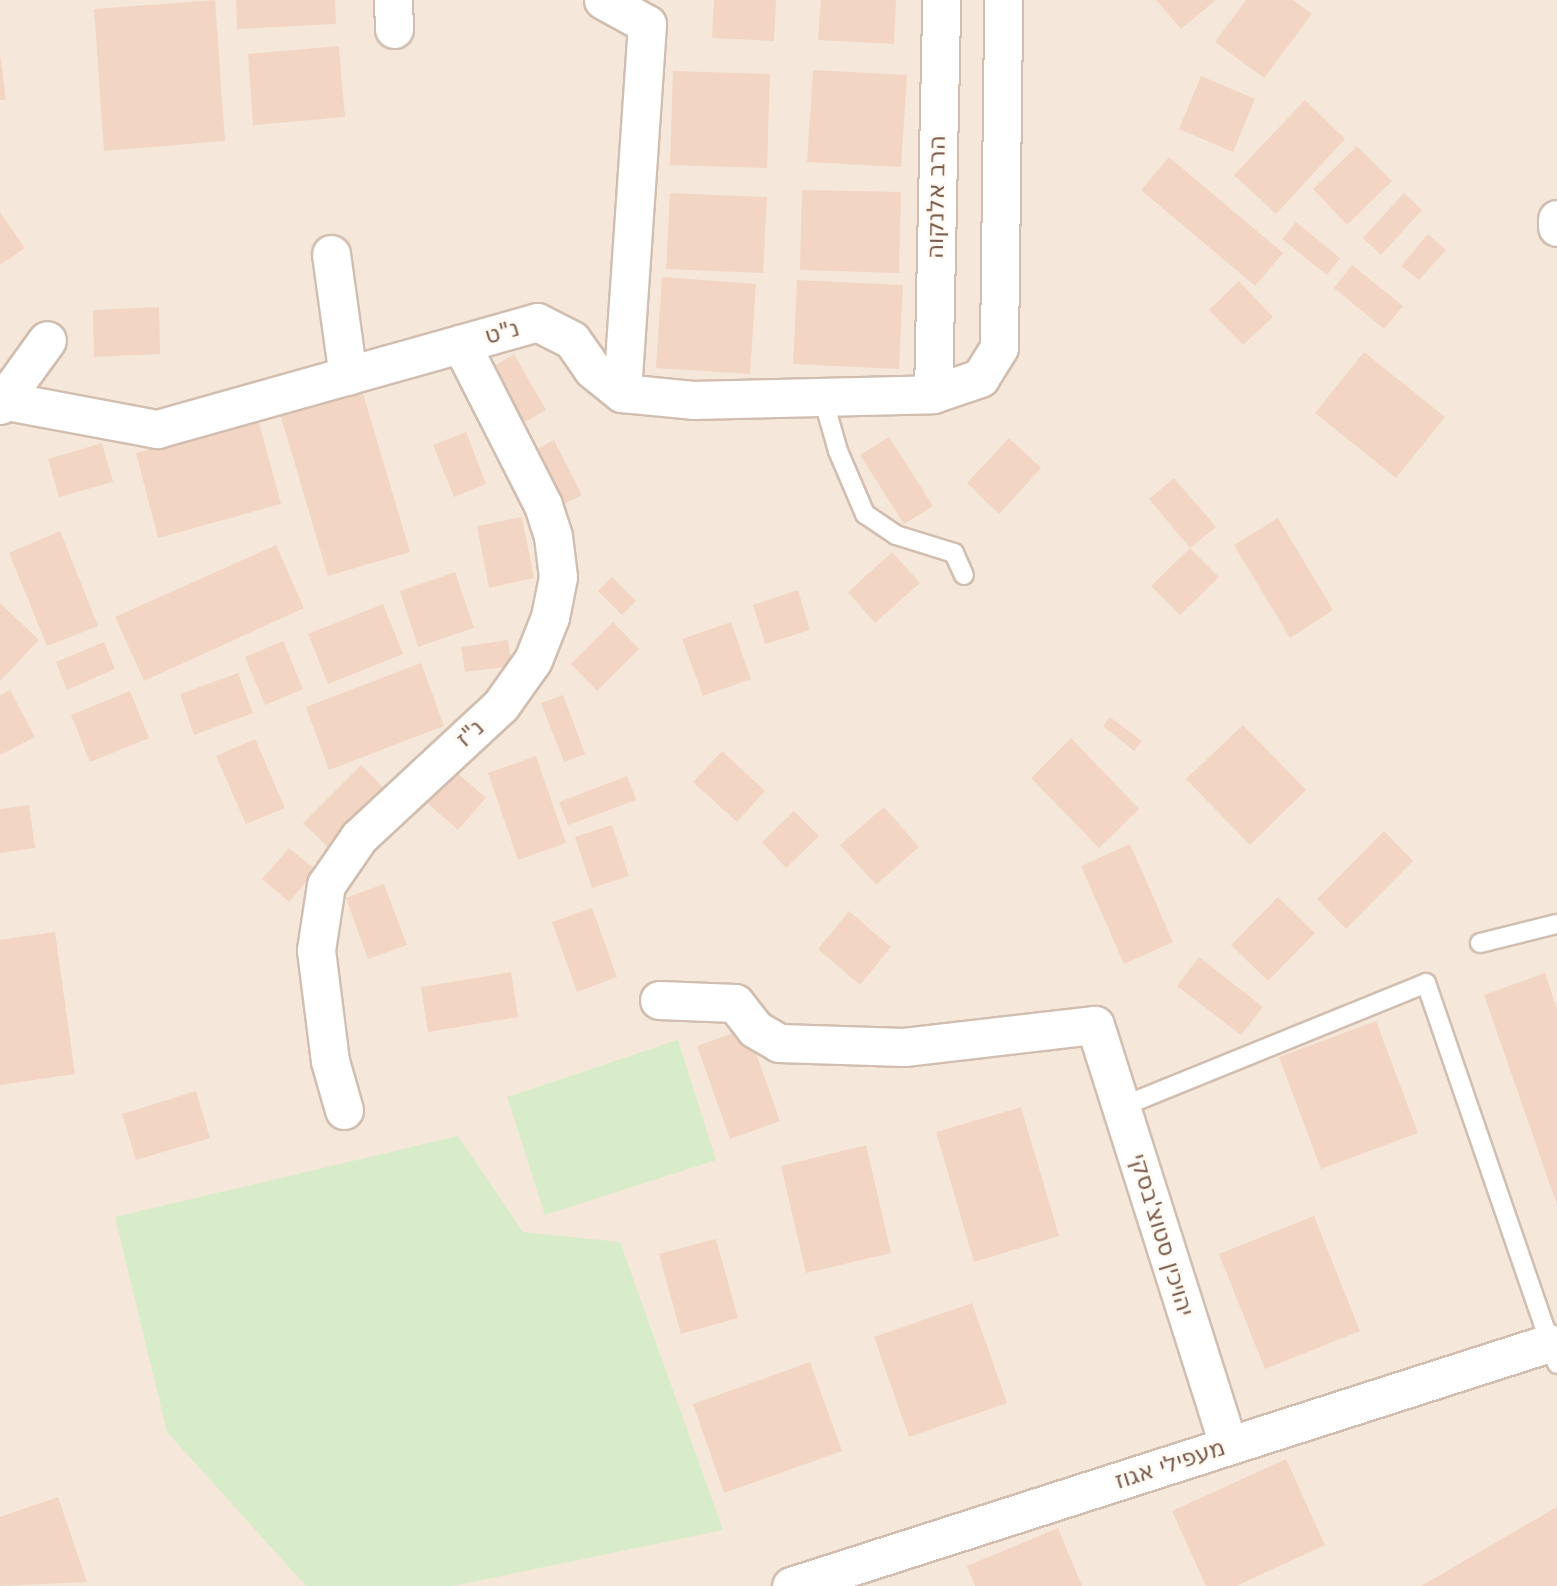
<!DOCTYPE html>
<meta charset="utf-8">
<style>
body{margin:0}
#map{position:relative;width:1557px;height:1586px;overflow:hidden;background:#fdf6ec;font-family:"DejaVu Sans",Heebo,sans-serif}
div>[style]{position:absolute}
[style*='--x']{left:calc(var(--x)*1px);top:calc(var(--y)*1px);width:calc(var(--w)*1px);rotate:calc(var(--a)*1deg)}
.residential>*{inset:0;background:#f5e8da}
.green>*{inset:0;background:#d8ecc9}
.building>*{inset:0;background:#f3d5c3}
.roads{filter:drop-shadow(2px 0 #d1beb0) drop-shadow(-2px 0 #d1beb0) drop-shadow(0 2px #d1beb0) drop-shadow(0 -2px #d1beb0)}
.lane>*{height:18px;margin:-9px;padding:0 9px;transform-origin:9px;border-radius:9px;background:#fff}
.street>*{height:37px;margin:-18.5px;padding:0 18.5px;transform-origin:18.5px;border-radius:18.5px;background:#fff}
span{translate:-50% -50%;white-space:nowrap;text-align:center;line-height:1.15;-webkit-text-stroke:5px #fffaf3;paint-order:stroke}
.street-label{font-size:23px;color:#7a5c4d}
</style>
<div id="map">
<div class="residential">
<i style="clip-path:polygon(0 0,1557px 0,1557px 1586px,0 1586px)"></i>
</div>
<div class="green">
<i style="clip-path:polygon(678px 1040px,716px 1160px,545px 1215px,507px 1097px)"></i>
<i style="clip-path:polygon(458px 1136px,523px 1232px,620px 1242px,723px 1530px,453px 1586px,306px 1586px,167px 1432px,115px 1217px)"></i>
</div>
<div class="building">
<i style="clip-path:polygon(215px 0,225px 141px,104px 151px,94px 9px)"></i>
<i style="clip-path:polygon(236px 0,335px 0,336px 24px,237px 29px)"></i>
<i style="clip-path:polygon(714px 0,776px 0,774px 41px,712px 38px)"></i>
<i style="clip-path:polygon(821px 0,896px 0,894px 44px,818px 40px)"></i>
<i style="clip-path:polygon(1156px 0,1216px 0,1181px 29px)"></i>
<i style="clip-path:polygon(1246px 0,1293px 0,1312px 14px,1264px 78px,1215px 42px)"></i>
<i style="clip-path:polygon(339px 46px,345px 117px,253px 125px,248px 54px)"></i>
<i style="clip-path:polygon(0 53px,6px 100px,0 100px)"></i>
<i style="clip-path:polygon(813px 70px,907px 75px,901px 167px,807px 162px)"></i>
<i style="clip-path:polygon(673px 71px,770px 74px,767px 168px,670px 165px)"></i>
<i style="clip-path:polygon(1201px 76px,1255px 99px,1233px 152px,1179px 129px)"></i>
<i style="clip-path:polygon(1305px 100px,1345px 139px,1276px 214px,1234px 175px)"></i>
<i style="clip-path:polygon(1357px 146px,1392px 181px,1347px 225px,1313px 189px)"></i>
<i style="clip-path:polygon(1169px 157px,1283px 253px,1255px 286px,1141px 190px)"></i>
<i style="clip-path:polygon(802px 190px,901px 192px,899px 273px,800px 270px)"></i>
<i style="clip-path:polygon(670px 193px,767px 197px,763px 273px,666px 269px)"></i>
<i style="clip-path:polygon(1404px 193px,1422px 210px,1381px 255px,1363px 238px)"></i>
<i style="clip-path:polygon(0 212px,25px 248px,0 265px)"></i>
<i style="clip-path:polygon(1296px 222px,1340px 258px,1327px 275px,1282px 239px)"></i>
<i style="clip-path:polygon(1428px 234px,1446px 250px,1419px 280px,1401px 266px)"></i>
<i style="clip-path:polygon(1352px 265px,1403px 306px,1384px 329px,1334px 288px)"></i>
<i style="clip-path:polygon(662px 277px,756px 284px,750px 374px,656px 368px)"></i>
<i style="clip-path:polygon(797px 280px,903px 285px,899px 369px,793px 364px)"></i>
<i style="clip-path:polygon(1239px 281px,1273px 317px,1243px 345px,1209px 310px)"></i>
<i style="clip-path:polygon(159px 307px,160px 354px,94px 357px,93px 310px)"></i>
<i style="clip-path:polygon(1364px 352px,1445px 417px,1396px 478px,1315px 413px)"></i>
<i style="clip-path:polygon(514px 354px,546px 410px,521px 424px,489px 369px)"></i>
<i style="clip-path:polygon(360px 383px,410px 552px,328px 576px,278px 407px)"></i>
<i style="clip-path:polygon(258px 419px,281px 504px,158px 538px,136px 453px)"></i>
<i style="clip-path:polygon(466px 432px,486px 484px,454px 497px,433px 445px)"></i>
<i style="clip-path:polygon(889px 437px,933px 506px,904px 524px,860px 455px)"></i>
<i style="clip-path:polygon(1009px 438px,1041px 468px,999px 514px,967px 483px)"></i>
<i style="clip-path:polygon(554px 440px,582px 495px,558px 507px,530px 453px)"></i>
<i style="clip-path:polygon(102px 443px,113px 482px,59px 497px,48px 459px)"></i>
<i style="clip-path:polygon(1174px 478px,1216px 527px,1190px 548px,1149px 499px)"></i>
<i style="clip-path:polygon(522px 517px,534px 578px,489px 588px,477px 526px)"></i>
<i style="clip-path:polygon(1278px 518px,1333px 610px,1290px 638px,1234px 545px)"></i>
<i style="clip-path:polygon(60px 531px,98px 626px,47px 646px,9px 553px)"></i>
<i style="clip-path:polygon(276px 545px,304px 608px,144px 681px,115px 617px)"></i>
<i style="clip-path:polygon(1190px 548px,1219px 577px,1180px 615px,1151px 586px)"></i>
<i style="clip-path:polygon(892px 552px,920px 583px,875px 623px,848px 592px)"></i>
<i style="clip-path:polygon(455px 572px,474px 628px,418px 647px,400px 591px)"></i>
<i style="clip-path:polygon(612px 577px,636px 601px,622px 615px,598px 591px)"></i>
<i style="clip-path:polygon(798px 590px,810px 630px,765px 644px,753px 605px)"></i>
<i style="clip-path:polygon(0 603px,39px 640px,0 681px)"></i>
<i style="clip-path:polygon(383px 604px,403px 654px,328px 684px,308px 634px)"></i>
<i style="clip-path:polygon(613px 622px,639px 649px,597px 691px,571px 664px)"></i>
<i style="clip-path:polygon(731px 622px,751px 679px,703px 696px,682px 639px)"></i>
<i style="clip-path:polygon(508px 640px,512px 666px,465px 672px,461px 647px)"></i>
<i style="clip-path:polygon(283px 641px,303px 689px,265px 705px,245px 657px)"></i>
<i style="clip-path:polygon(104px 642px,115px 669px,67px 690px,56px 662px)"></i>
<i style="clip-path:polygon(421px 663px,444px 726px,329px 770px,306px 707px)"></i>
<i style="clip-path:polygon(238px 673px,253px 713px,194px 735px,180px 694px)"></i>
<i style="clip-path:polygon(10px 690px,35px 737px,0 755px,0 695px)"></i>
<i style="clip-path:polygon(130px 691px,149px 738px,90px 762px,71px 715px)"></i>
<i style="clip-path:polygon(563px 695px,585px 754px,564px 762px,541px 703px)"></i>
<i style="clip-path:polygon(1110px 717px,1142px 741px,1134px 751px,1103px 726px)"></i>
<i style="clip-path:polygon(1243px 725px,1306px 790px,1250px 845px,1186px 779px)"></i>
<i style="clip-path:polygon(1071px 738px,1139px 809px,1099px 848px,1031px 778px)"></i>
<i style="clip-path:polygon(255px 739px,285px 808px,246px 824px,216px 756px)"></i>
<i style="clip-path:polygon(722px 751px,765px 791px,737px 822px,693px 782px)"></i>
<i style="clip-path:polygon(536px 756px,566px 843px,518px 860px,488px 773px)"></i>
<i style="clip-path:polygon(446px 763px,486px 798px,458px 830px,418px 795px)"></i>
<i style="clip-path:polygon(361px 765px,388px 792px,330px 849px,303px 823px)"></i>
<i style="clip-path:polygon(627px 776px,636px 800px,568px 825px,559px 802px)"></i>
<i style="clip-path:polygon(29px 805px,35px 848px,0 853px,0 809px)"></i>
<i style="clip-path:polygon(884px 807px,919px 847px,876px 885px,840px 845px)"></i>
<i style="clip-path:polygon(794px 811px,819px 836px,786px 868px,762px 842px)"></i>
<i style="clip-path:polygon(612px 825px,629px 876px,592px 888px,575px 837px)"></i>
<i style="clip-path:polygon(1384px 831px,1413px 861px,1346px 929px,1317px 899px)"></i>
<i style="clip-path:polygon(1130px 844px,1173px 942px,1124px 964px,1081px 866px)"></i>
<i style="clip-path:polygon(289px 848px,316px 870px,289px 902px,262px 879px)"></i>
<i style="clip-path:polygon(384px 884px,407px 945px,368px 959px,346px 898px)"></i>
<i style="clip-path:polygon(1278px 897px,1315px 933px,1268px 981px,1231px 945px)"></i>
<i style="clip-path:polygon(592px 908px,617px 977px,577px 992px,552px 922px)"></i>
<i style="clip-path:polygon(849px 911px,891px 947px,860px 985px,818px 949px)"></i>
<i style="clip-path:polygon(55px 932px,75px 1074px,0 1085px,0 940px)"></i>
<i style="clip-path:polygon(1199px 957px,1263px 1007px,1241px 1035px,1177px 986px)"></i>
<i style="clip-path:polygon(511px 972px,518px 1017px,428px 1032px,421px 987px)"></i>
<i style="clip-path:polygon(1545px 973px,1557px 1009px,1557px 1205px,1484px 995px)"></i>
<i style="clip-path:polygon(1376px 1021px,1418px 1133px,1321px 1169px,1279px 1057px)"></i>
<i style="clip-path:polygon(747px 1028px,780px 1121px,730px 1139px,697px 1046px)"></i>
<i style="clip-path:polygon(196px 1091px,210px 1138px,136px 1160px,122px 1114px)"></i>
<i style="clip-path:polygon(1021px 1107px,1059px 1236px,974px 1262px,936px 1132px)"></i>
<i style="clip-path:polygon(866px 1145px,891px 1253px,806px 1273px,781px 1166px)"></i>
<i style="clip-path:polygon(1314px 1216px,1360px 1331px,1265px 1369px,1219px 1254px)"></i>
<i style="clip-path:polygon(716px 1239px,738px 1318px,681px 1334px,659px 1254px)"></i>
<i style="clip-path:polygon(972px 1303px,1007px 1403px,909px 1437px,874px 1337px)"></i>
<i style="clip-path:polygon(810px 1362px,842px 1451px,724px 1493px,693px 1404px)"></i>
<i style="clip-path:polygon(1286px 1459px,1325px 1545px,1236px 1586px,1206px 1586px,1172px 1511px)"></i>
<i style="clip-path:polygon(58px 1497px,87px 1582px,0 1586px,0 1517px)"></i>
<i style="clip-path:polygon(1557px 1507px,1557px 1586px,1421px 1586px)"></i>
<i style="clip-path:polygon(1058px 1528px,1082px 1586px,975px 1586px,967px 1566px)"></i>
</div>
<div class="roads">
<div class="lane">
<i style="--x:823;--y:398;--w:55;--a:74.2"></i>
<i style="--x:838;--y:451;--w:69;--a:66.8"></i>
<i style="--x:865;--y:514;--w:37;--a:34"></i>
<i style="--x:896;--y:535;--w:61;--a:17.2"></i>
<i style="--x:954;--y:553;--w:24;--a:66"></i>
<i style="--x:1480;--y:943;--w:79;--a:-13.9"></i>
<i style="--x:1121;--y:1107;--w:329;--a:-22.1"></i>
<i style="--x:1426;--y:983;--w:403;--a:71"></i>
</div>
<div class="street">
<i style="--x:393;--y:0;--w:29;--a:88"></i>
<i style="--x:603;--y:0;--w:50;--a:28.6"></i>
<i style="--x:647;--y:24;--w:370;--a:93.9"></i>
<i style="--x:1557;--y:219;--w:8;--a:90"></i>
<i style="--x:331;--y:254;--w:123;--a:82.1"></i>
<i style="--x:933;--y:394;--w:394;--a:-88.8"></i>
<i style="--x:7;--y:401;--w:153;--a:10.6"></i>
<i style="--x:157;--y:429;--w:395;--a:-15.7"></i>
<i style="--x:537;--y:322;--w:39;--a:27"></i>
<i style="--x:572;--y:340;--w:35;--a:55"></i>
<i style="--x:592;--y:369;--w:38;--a:39"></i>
<i style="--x:622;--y:393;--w:71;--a:5.6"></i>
<i style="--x:693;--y:400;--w:240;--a:-1.4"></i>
<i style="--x:933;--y:394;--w:50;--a:-18.8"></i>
<i style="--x:980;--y:378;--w:36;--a:-58"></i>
<i style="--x:999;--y:347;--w:347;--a:-89.3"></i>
<i style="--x:0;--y:405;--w:80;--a:-54.1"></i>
<i style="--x:659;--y:1000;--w:76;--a:2.3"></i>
<i style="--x:735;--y:1003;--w:33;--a:52"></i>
<i style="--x:755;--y:1029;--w:28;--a:30"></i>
<i style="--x:779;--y:1043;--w:125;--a:1.8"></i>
<i style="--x:904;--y:1047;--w:192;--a:-6.6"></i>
<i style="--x:1095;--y:1025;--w:441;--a:72.4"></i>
<i style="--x:344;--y:1110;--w:51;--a:-105.9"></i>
<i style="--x:330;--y:1061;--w:112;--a:-97.2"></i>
<i style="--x:316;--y:950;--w:66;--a:-81.3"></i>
<i style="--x:326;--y:885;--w:58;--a:-55.5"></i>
<i style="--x:359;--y:837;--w:194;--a:-42.9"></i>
<i style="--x:501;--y:705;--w:55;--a:-54.6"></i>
<i style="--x:533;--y:660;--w:46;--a:-68.4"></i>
<i style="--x:550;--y:617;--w:41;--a:-78.7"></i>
<i style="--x:558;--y:577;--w:41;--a:-97"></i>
<i style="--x:553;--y:536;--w:33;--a:-108"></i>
<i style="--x:543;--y:505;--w:181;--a:-117"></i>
<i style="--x:791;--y:1586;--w:796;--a:-17.77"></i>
</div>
</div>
<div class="street-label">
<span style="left:936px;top:197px;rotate:-89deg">הרב אלנקוה</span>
<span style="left:502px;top:332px;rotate:-16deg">נ"ט</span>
<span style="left:470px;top:733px;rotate:-42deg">נ"ז</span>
<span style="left:1162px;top:1235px;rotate:73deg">יהויכין סטוצ'בסקי</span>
<span style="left:1170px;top:1464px;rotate:-18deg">מעפילי אגוז</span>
</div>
</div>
